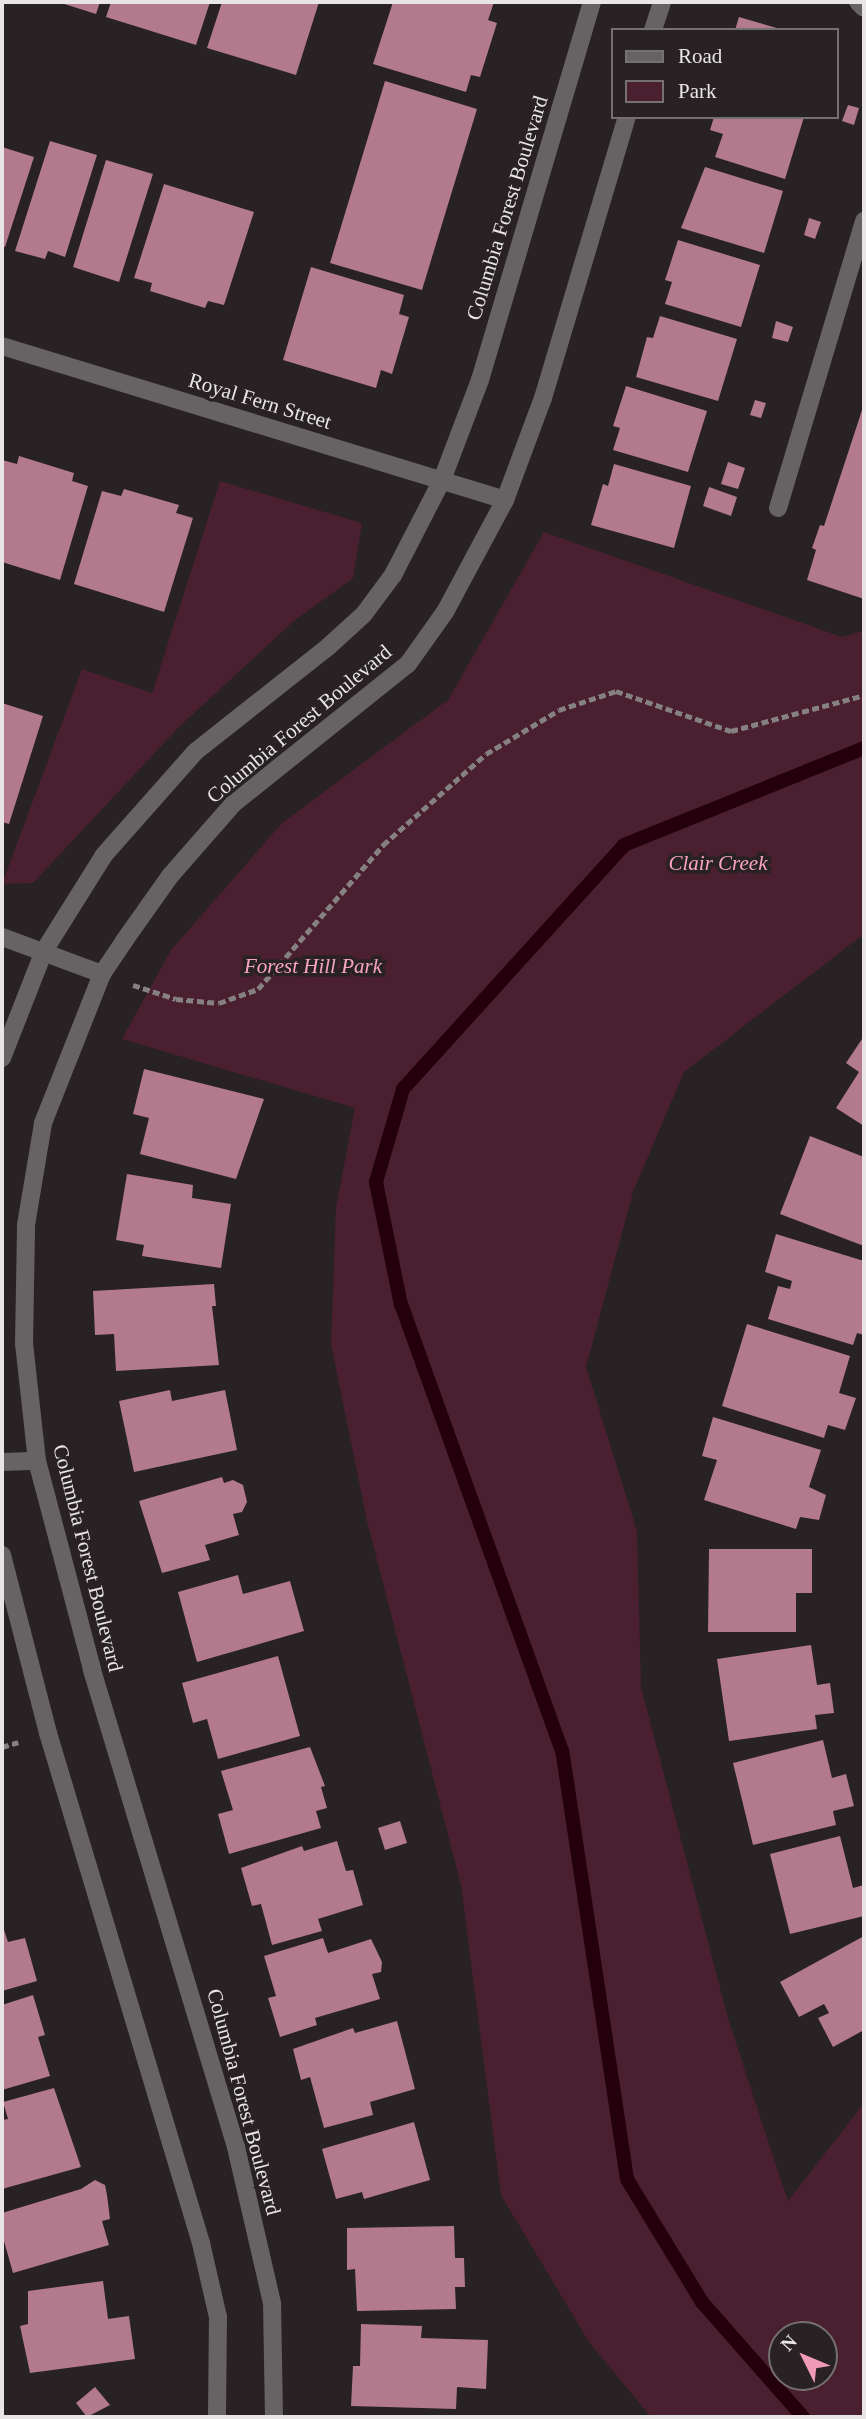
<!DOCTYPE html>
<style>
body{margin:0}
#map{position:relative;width:866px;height:2419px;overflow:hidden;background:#282224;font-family:"Times New Roman",serif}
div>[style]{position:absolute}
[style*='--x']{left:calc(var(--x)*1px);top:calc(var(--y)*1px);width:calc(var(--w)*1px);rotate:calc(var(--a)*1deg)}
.green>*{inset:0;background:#4a1f30}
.stream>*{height:14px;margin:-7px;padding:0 7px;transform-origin:7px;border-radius:7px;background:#24000d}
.building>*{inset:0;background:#b3798d}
.path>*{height:4.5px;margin-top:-2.25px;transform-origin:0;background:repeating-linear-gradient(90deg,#858082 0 7px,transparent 0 10.5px)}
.lane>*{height:18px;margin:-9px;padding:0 9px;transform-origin:9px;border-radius:9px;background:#676364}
.street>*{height:18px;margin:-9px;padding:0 9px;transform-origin:9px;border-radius:9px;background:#676364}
span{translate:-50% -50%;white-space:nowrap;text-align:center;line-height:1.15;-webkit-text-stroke:7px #282224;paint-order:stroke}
.street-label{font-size:21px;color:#e9e5e6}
.park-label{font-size:21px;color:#f9a4c1;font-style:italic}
.frame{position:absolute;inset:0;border:4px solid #e9e5e6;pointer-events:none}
.legend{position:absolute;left:611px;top:28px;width:228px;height:91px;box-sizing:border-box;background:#282224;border:2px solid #757072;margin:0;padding:9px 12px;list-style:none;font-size:21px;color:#e9e5e6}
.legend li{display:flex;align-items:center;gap:14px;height:35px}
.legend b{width:35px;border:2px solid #757072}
.north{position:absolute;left:768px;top:2321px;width:70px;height:70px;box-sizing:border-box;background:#282224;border:2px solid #757072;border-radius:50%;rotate:313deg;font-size:19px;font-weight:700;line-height:28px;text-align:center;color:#e9e5e6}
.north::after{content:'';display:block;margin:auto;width:24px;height:32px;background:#f09ab7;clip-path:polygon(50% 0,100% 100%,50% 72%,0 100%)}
</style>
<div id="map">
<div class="green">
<i style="clip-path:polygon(220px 481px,362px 523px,353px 578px,294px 621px,179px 727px,33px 883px,2px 884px,82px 669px,152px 693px)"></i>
<i style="clip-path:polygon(evenodd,544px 532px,842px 637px,864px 631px,864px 934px,684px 1072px,633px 1192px,586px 1367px,637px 1531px,641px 1687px,729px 2022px,788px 2201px,864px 2103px,864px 2417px,651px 2417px,589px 2342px,501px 2195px,461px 1885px,367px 1521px,331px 1344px,336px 1207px,355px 1108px,122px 1039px,171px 950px,282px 823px,448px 700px,544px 532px,782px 2335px,824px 2335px,824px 2377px,782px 2377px,782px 2335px)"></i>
</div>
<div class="stream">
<i style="--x:803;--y:2417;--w:153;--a:-131.3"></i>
<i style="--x:702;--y:2302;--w:144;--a:-121.4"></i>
<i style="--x:627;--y:2179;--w:433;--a:-98.6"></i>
<i style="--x:562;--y:1751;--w:474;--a:-109.8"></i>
<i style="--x:401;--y:1305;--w:126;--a:-101.5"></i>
<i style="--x:376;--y:1182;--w:97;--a:-73.8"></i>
<i style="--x:403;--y:1089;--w:329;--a:-47.8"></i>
<i style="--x:624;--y:845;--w:259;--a:-22"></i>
</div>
<div class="building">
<i style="clip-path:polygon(58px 2px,100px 2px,96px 14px)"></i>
<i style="clip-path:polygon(111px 2px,210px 2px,196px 45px,106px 17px)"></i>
<i style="clip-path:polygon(222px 2px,319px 2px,296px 75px,207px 48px)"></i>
<i style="clip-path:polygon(393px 2px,494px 2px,488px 20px,497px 23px,480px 77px,471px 75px,466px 92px,373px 64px)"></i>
<i style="clip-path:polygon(739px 17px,780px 29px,780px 30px,735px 30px)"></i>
<i style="clip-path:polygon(385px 81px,477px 109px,422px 290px,330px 263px)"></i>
<i style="clip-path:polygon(848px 105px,859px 108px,854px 125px,842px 121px)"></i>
<i style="clip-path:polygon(714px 117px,804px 117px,785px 179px,715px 157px,723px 134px,710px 130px)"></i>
<i style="clip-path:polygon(50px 141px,97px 155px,65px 257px,48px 251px,45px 259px,15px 251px)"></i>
<i style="clip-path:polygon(2px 147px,34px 157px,5px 247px,2px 246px)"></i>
<i style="clip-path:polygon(106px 160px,153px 174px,119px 282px,73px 267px)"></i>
<i style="clip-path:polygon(705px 167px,783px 191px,764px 253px,681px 228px)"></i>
<i style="clip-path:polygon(164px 184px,254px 212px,224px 305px,208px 301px,205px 308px,150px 291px,152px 283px,134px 278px)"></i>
<i style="clip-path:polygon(809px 218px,821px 222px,815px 239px,804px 235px)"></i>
<i style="clip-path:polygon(678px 240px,760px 265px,741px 327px,665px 304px,672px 282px,665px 280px)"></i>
<i style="clip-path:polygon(311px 267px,404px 295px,399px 314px,409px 317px,392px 374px,381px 370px,376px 388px,283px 360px)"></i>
<i style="clip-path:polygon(660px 316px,737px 339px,718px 401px,636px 377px,647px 337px,653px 338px)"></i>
<i style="clip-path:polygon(776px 321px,793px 327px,788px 342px,772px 338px)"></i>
<i style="clip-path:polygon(626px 386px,707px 411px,688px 472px,613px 450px,620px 428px,613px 426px)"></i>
<i style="clip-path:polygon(755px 400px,766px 403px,761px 418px,750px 415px)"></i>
<i style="clip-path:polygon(864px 404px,864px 599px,807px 580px,816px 550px,812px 548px,820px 525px,824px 526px)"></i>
<i style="clip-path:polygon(19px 456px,74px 473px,72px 481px,88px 486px,60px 580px,2px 562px,2px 460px,17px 464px)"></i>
<i style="clip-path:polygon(728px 462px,745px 468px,738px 489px,721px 484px)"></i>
<i style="clip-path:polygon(614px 464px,691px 486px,674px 548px,591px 525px,603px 484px,608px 486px)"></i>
<i style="clip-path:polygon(709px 487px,737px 497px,731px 516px,703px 506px)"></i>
<i style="clip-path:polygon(124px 489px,179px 505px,176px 513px,193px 518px,164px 612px,74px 584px,102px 491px,121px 496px)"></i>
<i style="clip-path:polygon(2px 703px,43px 716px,9px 824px,2px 822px)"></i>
<i style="clip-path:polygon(864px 1036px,864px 1126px,836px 1108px,859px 1072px,846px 1063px)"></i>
<i style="clip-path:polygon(144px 1069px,264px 1099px,236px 1179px,140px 1154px,149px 1118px,133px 1114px)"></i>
<i style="clip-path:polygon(810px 1136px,864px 1157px,864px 1246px,780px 1214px)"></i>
<i style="clip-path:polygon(127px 1174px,193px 1185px,192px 1198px,231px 1204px,221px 1268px,142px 1256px,144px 1245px,116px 1240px)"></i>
<i style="clip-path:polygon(776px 1234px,864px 1261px,864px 1335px,857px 1333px,853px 1345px,768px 1319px,778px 1286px,790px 1289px,792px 1281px,765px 1272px)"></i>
<i style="clip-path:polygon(214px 1284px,216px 1306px,212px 1306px,219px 1365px,116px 1371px,114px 1334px,95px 1335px,93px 1291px)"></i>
<i style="clip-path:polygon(747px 1324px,850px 1356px,839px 1393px,856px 1398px,845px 1430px,828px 1425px,824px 1438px,722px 1406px)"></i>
<i style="clip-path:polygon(170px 1390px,172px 1401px,225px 1390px,237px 1450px,134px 1472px,119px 1401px)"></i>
<i style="clip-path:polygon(713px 1417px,821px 1450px,809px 1487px,826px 1495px,819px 1520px,800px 1517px,796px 1529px,704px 1500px,717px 1460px,702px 1456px)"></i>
<i style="clip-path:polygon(222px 1477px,224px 1483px,233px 1480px,243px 1485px,247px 1502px,242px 1512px,233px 1514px,239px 1535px,205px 1545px,210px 1560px,162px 1573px,139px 1501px)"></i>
<i style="clip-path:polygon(709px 1549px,812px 1549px,812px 1593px,796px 1593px,796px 1632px,708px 1632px)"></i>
<i style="clip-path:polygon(238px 1575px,243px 1594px,290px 1581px,304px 1631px,197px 1662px,178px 1592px)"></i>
<i style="clip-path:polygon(811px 1645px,817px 1685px,830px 1683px,834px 1713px,815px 1715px,817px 1729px,729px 1741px,717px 1659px)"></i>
<i style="clip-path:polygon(278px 1656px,300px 1736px,218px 1759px,207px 1719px,193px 1723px,182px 1683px)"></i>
<i style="clip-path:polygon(823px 1740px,832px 1778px,846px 1774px,854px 1806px,833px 1811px,836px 1825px,753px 1845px,733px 1763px)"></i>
<i style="clip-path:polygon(310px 1747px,325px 1786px,321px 1787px,327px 1808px,316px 1811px,321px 1828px,229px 1854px,218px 1814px,233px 1810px,221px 1771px)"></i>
<i style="clip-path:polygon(400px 1821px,407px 1843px,385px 1850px,378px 1828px)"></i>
<i style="clip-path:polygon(840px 1836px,853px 1888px,864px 1885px,864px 1916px,790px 1934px,770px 1854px)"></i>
<i style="clip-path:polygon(337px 1841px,346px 1871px,353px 1870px,363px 1905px,318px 1919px,322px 1931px,272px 1945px,261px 1904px,252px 1906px,241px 1868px,302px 1846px,304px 1851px)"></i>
<i style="clip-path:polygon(2px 1924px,8px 1942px,25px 1938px,37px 1981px,2px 1991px)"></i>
<i style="clip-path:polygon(864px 1936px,864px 2030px,833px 2047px,818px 2018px,829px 2013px,824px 2004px,799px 2017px,780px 1982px)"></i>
<i style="clip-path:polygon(323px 1938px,328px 1953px,371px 1939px,382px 1962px,381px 1972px,372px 1974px,380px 1999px,315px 2018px,317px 2025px,280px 2037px,268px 1998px,276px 1996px,264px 1956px)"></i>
<i style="clip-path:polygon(33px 1995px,45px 2035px,38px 2037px,50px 2076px,2px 2090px,2px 2005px)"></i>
<i style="clip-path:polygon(397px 2021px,415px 2089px,370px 2102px,373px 2115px,324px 2128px,310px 2077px,301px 2080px,293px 2049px,353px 2028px,355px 2033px)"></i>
<i style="clip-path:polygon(54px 2088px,81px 2167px,2px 2189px,2px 2120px,8px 2119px,3px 2102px)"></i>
<i style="clip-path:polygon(414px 2122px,430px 2180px,364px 2199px,362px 2192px,336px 2199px,322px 2149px)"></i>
<i style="clip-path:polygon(95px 2180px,105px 2185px,107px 2195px,110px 2219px,102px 2221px,109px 2245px,13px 2273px,2px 2234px,2px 2213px,81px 2189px)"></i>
<i style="clip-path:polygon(454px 2226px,455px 2258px,464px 2258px,465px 2287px,455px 2287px,456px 2309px,357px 2311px,355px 2269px,347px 2270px,347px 2228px)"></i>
<i style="clip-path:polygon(103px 2281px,108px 2319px,129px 2316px,135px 2359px,30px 2373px,20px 2326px,28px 2324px,28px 2291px)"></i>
<i style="clip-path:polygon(361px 2324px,422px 2326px,421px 2338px,488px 2340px,486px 2389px,457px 2387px,456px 2409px,351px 2406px,353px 2366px,360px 2366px)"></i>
<i style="clip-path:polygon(95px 2387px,110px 2405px,87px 2417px,76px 2403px)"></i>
</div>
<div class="path">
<i style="--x:133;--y:985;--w:45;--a:18"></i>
<i style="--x:176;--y:999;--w:43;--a:5.3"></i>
<i style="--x:219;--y:1003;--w:41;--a:-19.7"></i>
<i style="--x:258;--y:989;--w:191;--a:-49"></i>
<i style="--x:383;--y:845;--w:137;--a:-41.5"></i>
<i style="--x:486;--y:754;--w:85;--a:-31.1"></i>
<i style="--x:559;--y:710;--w:60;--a:-18.4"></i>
<i style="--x:616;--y:691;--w:122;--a:19.2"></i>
<i style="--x:731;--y:731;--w:138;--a:-15.1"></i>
<i style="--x:2;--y:1747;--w:17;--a:-17"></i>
</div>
<div class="lane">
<i style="--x:858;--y:2;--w:8;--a:45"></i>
<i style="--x:778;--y:508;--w:300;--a:-73.3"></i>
</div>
<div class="street">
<i style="--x:653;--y:30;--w:29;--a:-72"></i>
<i style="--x:2;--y:346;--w:526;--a:17.02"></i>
<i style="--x:2;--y:937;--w:107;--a:20.3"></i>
<i style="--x:2;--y:1058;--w:115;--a:-68.6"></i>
<i style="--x:44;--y:951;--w:113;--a:-58"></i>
<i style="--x:104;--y:855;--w:137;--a:-48.5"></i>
<i style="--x:195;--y:752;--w:171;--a:-38.3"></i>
<i style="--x:329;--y:646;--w:47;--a:-42.4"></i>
<i style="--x:364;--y:614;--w:49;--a:-53.4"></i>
<i style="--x:393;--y:575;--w:107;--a:-62.7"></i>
<i style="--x:442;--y:480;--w:107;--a:-69.2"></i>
<i style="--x:480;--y:380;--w:394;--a:-73.5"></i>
<i style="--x:2;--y:1462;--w:35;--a:-2"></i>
<i style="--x:2;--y:1555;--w:184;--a:75.5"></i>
<i style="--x:48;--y:1733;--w:532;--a:73.3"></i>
<i style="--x:201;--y:2243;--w:76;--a:77.1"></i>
<i style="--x:218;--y:2317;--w:100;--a:90.6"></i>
<i style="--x:274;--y:2417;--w:114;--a:-91"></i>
<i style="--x:272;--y:2303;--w:160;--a:-103"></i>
<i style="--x:236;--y:2147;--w:499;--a:-106.8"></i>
<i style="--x:92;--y:1669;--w:215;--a:-104.8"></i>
<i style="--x:37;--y:1461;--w:118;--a:-96.3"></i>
<i style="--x:24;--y:1344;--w:119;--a:-89"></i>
<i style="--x:26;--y:1225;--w:103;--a:-80.5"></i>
<i style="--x:43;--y:1123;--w:160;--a:-68.4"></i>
<i style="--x:102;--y:974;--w:40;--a:-56"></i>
<i style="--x:124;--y:941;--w:80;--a:-54.7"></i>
<i style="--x:170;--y:876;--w:96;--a:-48.8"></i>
<i style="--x:233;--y:804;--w:224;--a:-38.7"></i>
<i style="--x:408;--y:664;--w:64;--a:-54.6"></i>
<i style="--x:445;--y:612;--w:127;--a:-61.8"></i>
<i style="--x:505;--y:500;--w:109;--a:-69.6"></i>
<i style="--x:543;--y:398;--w:293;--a:-73.4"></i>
</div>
<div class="street-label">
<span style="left:507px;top:208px;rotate:-73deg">Columbia Forest Boulevard</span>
<span style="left:260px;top:401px;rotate:17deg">Royal Fern Street</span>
<span style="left:299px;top:724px;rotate:-40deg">Columbia Forest Boulevard</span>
<span style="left:88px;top:1558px;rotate:76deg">Columbia Forest Boulevard</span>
<span style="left:244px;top:2102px;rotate:75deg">Columbia Forest Boulevard</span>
</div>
<div class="park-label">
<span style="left:718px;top:863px">Clair Creek</span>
<span style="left:313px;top:966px">Forest Hill Park</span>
</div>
<div class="frame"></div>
<ul class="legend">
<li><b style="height:9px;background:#676364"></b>Road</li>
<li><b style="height:19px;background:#4a1f30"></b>Park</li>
</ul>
<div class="north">N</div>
</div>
